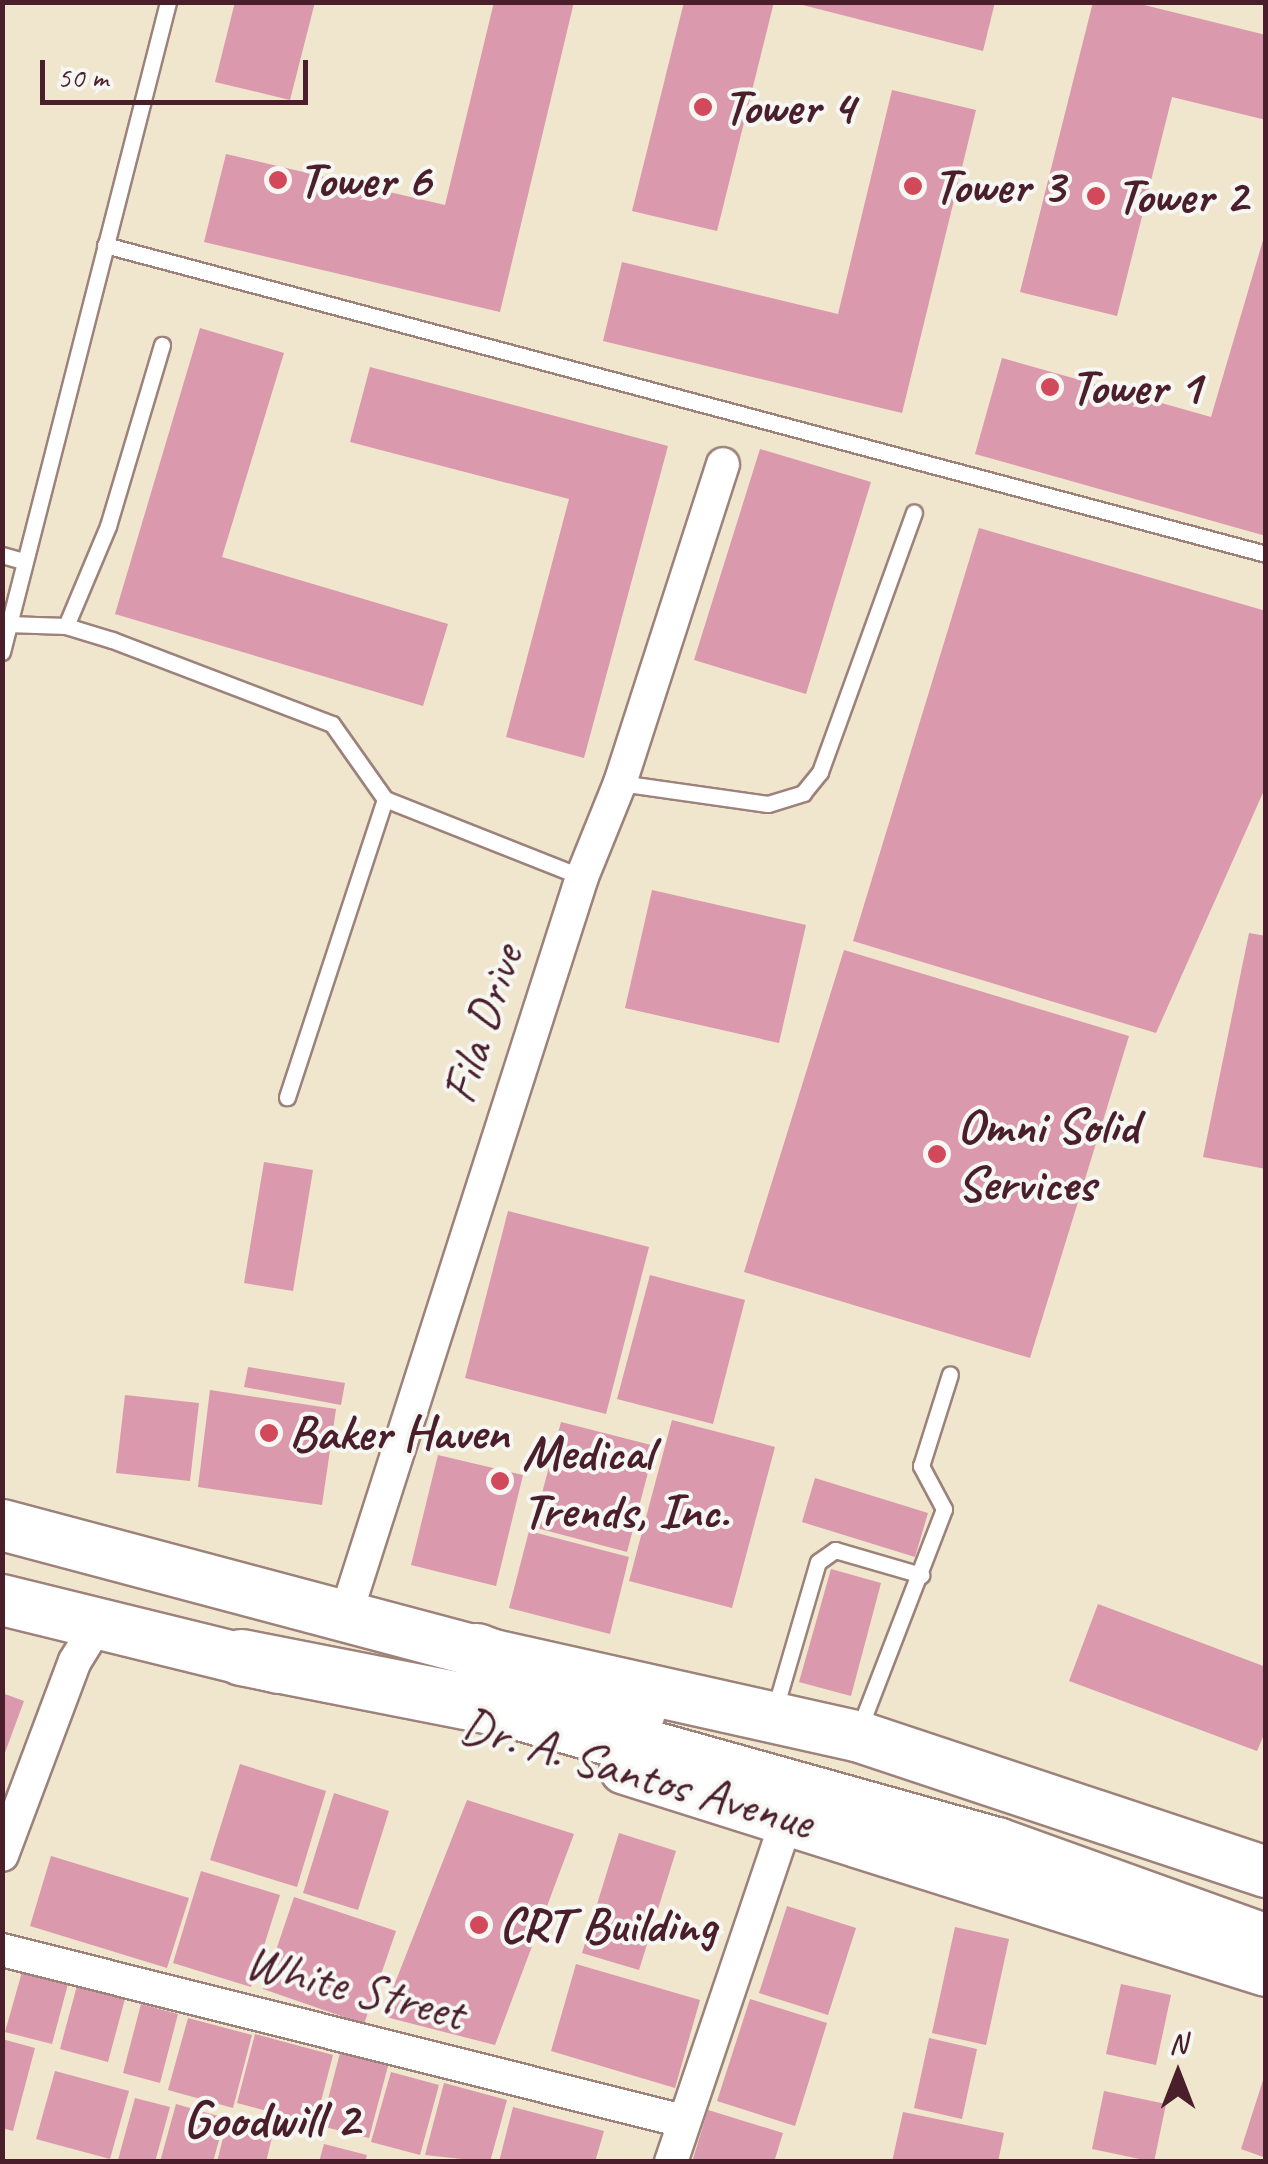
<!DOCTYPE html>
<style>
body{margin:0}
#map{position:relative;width:1268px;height:2164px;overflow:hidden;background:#f0e5cd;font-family:Caveat,sans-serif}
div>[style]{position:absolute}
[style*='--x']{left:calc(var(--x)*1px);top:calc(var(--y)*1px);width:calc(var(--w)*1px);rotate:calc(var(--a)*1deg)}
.building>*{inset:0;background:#da99ac}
.roads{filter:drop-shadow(2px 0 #9d827c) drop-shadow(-2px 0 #9d827c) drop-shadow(0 2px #9d827c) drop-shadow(0 -2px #9d827c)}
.lane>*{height:15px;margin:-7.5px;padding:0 7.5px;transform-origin:7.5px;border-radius:7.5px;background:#fff}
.street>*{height:32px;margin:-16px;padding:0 16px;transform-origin:16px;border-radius:16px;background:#fff}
.primary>*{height:50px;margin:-25px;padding:0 25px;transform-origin:25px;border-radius:25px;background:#fff}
.highway>*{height:55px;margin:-27.5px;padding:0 27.5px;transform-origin:27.5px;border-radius:27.5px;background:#fff}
.dots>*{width:28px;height:28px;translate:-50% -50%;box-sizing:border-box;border:5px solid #f6f6f2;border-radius:50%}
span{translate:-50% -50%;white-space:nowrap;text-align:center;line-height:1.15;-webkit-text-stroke:8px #f6f6f2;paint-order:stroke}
.poi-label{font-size:50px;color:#4a1f2b;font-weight:700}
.left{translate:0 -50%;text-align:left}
.street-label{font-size:50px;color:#4a1f2b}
.neighbourhood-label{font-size:52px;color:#4a1f2b;font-weight:700}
.frame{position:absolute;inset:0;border:5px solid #4a1f2b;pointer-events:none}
.north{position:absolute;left:1128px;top:2024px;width:100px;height:100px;-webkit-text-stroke:8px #f6f6f2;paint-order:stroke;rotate:0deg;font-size:28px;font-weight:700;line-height:40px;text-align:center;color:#4a1f2b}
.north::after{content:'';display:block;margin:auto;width:35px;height:45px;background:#4a1f2b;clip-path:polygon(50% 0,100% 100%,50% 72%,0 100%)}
.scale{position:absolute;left:40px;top:60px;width:268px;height:45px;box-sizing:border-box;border:5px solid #4a1f2b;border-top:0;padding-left:12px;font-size:30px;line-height:35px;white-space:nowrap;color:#4a1f2b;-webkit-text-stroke:8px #f6f6f2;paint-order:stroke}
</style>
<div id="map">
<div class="building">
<i style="clip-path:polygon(235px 2px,315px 2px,290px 100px,215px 82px)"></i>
<i style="clip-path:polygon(494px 2px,574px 2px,500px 312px,204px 242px,226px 154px,445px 205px)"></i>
<i style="clip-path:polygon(684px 2px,774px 2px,717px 231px,632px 211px)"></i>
<i style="clip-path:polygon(791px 2px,995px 2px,983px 51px)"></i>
<i style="clip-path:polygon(1093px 2px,1132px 2px,1266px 35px,1266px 120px,1172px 97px,1117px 316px,1020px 292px)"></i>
<i style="clip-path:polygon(892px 90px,976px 110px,902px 413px,603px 341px,622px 262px,838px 314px)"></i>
<i style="clip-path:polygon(1266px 230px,1266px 536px,975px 454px,1002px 358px,1211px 417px)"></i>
<i style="clip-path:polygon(200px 328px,284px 353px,222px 557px,448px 624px,423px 706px,115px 614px)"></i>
<i style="clip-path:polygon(370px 367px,668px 446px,584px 758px,506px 737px,569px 499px,350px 442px)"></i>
<i style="clip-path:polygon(760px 449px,871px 482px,806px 694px,694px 660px)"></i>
<i style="clip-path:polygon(979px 528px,1266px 611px,1266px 786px,1156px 1033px,853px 941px)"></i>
<i style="clip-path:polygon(652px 890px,806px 925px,779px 1043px,625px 1008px)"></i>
<i style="clip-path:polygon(1249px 933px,1266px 936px,1266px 1169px,1203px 1157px)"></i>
<i style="clip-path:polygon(844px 950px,1129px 1036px,1030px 1358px,744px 1272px)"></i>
<i style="clip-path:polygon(264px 1162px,313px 1170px,293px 1291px,244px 1283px)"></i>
<i style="clip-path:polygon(508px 1211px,649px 1247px,606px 1414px,465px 1378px)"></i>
<i style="clip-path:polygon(650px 1275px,745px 1300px,713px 1424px,617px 1399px)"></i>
<i style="clip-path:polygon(248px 1367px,345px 1383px,341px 1405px,244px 1387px)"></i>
<i style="clip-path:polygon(210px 1390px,336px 1409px,322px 1505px,198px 1487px)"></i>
<i style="clip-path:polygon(125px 1395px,199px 1403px,190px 1481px,116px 1473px)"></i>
<i style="clip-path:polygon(672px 1420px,775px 1447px,732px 1608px,629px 1581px)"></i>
<i style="clip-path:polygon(561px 1422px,655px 1446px,627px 1552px,533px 1527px)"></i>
<i style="clip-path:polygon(438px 1455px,523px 1475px,496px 1586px,411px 1565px)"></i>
<i style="clip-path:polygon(815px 1478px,928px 1513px,915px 1557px,802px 1522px)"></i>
<i style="clip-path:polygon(529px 1531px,629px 1557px,610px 1634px,509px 1608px)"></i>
<i style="clip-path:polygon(831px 1569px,881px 1583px,851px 1696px,799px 1682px)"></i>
<i style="clip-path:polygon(1098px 1604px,1266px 1667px,1266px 1730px,1257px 1751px,1069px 1681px)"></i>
<i style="clip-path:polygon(2px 1693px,24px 1701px,3px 1758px,2px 1758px)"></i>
<i style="clip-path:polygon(240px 1764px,326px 1791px,297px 1887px,210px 1860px)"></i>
<i style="clip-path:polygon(334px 1793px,389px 1811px,358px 1910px,303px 1893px)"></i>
<i style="clip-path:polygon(467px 1800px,574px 1834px,495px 2045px,382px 2016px)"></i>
<i style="clip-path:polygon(619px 1833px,676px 1851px,639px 1970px,582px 1953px)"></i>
<i style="clip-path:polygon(51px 1856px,189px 1898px,167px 1968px,30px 1926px)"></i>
<i style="clip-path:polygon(201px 1871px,280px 1895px,251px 1987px,173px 1963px)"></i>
<i style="clip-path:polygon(294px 1897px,396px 1931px,364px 2024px,263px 1989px)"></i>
<i style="clip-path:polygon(787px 1906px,856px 1928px,828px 2015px,759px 1993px)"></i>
<i style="clip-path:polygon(955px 1927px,1009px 1939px,986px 2045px,932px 2033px)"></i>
<i style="clip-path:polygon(576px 1964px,700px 2000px,675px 2088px,551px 2051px)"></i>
<i style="clip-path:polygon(22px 1972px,68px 1984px,52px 2044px,5px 2032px)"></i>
<i style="clip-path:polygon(78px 1982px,126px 1995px,108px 2062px,60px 2049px)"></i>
<i style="clip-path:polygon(1121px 1984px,1171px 1995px,1156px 2065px,1106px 2054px)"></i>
<i style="clip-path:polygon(750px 1999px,827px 2023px,795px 2126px,717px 2101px)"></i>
<i style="clip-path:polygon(141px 2004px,178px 2014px,160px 2083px,123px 2073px)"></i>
<i style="clip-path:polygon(188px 2018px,252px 2035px,233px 2108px,168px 2090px)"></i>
<i style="clip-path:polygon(255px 2034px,333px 2055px,315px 2124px,237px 2103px)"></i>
<i style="clip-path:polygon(929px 2038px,977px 2049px,962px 2119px,914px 2108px)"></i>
<i style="clip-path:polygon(2px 2039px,35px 2048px,13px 2131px,2px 2128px)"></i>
<i style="clip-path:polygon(340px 2053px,388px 2066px,369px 2138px,321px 2126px)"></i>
<i style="clip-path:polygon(55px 2071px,129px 2091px,110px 2159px,36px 2139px)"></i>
<i style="clip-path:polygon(391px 2072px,439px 2085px,420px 2155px,371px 2142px)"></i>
<i style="clip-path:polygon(1265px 2074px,1266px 2075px,1266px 2158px,1241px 2149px)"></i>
<i style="clip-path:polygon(444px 2083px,507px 2100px,490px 2162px,425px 2155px)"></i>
<i style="clip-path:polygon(1104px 2091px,1166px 2104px,1154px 2162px,1092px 2149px)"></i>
<i style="clip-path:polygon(135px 2098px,170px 2107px,155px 2162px,118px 2160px)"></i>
<i style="clip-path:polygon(176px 2104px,225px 2118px,213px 2162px,160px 2162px)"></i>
<i style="clip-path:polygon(513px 2107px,604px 2131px,595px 2162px,499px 2162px)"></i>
<i style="clip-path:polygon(708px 2110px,783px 2133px,774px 2162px,692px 2162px)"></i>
<i style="clip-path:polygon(903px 2112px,1004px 2133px,998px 2162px,892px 2162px)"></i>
<i style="clip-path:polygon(227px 2122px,273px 2133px,266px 2162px,217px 2162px)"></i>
<i style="clip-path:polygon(324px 2144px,367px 2155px,365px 2162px,319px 2162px)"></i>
</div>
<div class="roads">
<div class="lane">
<i style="--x:105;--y:245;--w:1201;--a:14.9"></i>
<i style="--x:2;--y:555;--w:22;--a:16"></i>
<i style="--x:7;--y:624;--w:59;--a:1.9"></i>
<i style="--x:66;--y:626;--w:48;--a:16.9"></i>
<i style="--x:112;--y:640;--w:235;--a:20.9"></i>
<i style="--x:332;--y:724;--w:92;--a:54.8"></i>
<i style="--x:385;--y:799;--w:314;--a:108.2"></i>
<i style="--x:66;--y:626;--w:108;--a:-67.2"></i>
<i style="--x:108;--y:526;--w:189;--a:-73.4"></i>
<i style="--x:2;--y:652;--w:671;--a:-75.67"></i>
<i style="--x:620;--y:783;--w:149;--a:8.1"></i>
<i style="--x:768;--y:804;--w:37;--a:-17"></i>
<i style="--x:803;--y:793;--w:27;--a:-51"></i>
<i style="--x:820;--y:772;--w:276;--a:-70.1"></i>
<i style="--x:385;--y:799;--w:212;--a:21.6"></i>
<i style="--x:774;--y:1712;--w:156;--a:-73.7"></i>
<i style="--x:818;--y:1562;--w:21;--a:-35"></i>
<i style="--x:835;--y:1550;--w:90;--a:16.2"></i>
<i style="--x:858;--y:1732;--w:239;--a:-68.9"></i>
<i style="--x:944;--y:1509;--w:49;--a:-118.1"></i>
<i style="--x:921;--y:1466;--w:96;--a:-72.5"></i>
</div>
<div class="street">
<i style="--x:345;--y:1617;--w:777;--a:-72.24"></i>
<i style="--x:582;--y:877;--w:101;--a:-68"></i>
<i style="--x:620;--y:783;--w:335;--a:-72.1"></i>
<i style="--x:2;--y:1855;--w:207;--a:-69.4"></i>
<i style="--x:75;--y:1661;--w:44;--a:-58.1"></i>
<i style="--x:2;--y:1950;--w:702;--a:14.1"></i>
<i style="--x:671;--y:2162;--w:365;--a:-71.3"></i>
</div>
<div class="primary">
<i style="--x:2;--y:1525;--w:490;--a:14.9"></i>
<i style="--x:476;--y:1651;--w:390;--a:12.6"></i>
<i style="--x:857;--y:1736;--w:431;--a:18.4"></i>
<i style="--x:2;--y:1600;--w:285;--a:13.8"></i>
<i style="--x:625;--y:1769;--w:672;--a:17.49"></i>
</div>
<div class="highway">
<i style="--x:476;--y:1651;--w:172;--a:20.8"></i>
<i style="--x:241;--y:1657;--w:280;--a:11.1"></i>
<i style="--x:516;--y:1711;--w:498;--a:15.6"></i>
<i style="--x:996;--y:1845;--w:287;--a:19.8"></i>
</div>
</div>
<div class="dots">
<i style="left:703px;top:107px;background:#d1495b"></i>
<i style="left:278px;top:180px;background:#d1495b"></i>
<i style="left:913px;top:186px;background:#d1495b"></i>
<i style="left:1096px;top:196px;background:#d1495b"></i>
<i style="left:1050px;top:387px;background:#d1495b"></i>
<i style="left:937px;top:1154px;background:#d1495b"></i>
<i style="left:269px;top:1433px;background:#d1495b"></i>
<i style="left:500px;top:1481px;background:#d1495b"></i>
<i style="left:479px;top:1925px;background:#d1495b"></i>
</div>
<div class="poi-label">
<span class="left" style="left:723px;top:107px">Tower 4</span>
<span class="left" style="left:298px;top:180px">Tower 6</span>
<span class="left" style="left:933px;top:186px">Tower 3</span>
<span class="left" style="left:1116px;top:196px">Tower 2</span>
<span class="left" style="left:1070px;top:387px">Tower 1</span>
<span class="left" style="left:957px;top:1154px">Omni Solid<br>Services</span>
<span class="left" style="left:289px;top:1433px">Baker Haven</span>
<span class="left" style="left:522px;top:1481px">Medical<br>Trends, Inc.</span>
<span class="left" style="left:499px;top:1925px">CRT Building</span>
</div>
<div class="street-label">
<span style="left:482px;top:1024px;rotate:-72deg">Fila Drive</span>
<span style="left:637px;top:1773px;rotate:16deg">Dr. A. Santos Avenue</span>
<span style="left:355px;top:1987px;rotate:14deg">White Street</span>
</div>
<div class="neighbourhood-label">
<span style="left:271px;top:2120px">Goodwill 2</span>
</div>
<div class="frame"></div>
<div class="north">N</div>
<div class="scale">50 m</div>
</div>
